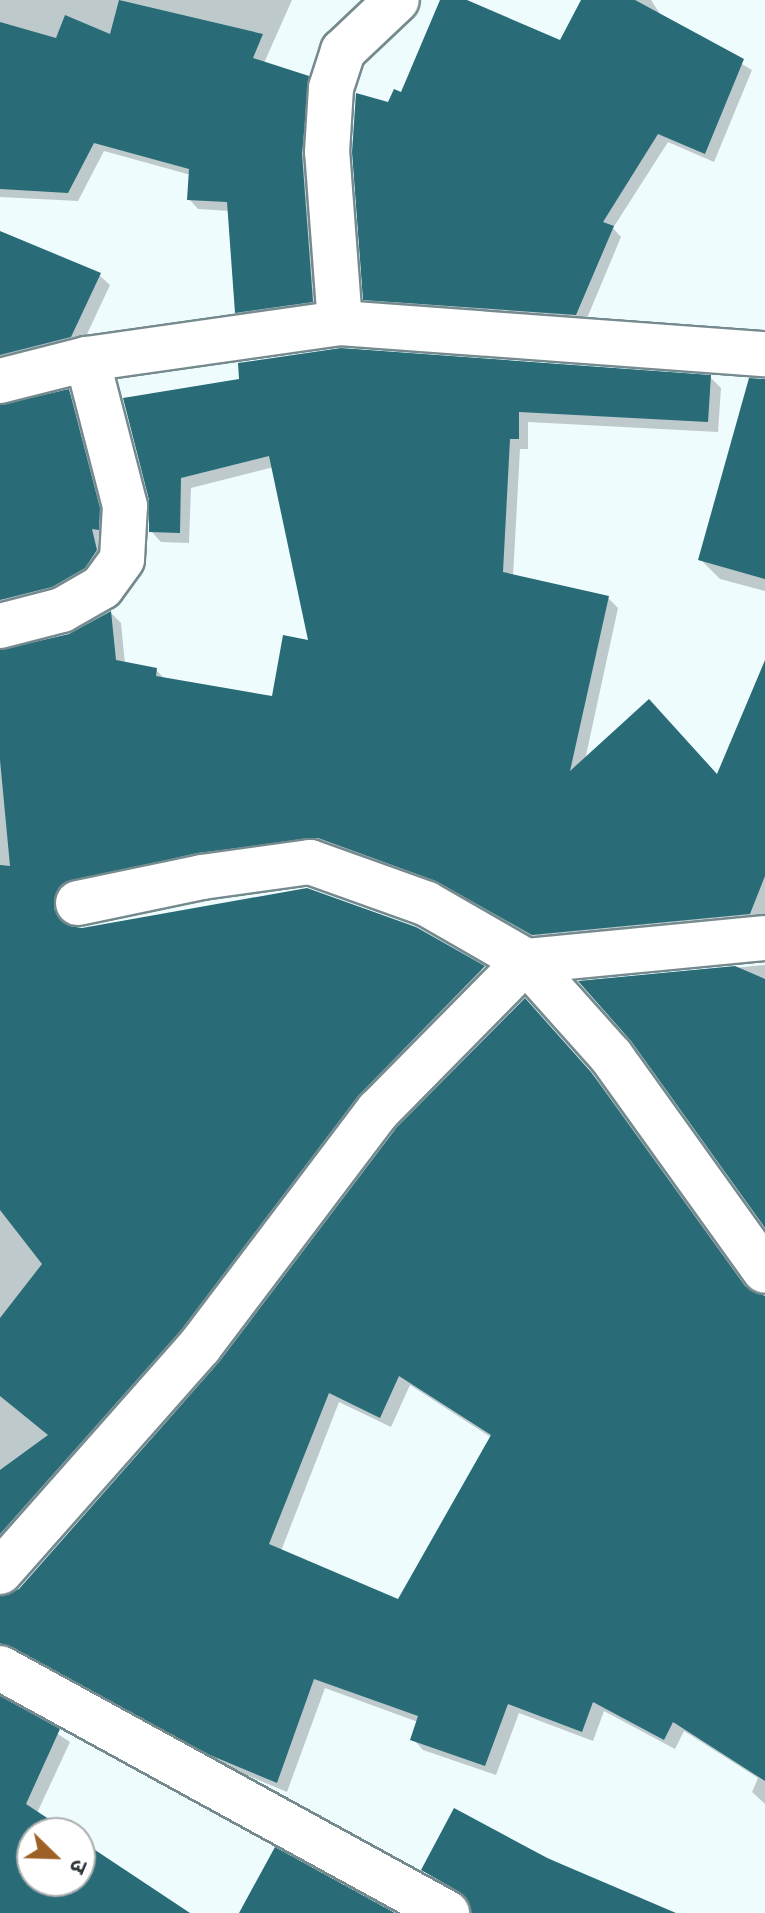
<!DOCTYPE html>
<meta charset="utf-8">
<style>
body{margin:0}
#map{position:relative;width:765px;height:1913px;overflow:hidden;background:#eefcfe;font-family:Overpass,"Noto Sans Devanagari",sans-serif}
div>[style]{position:absolute}
[style*='--x']{left:calc(var(--x)*1px);top:calc(var(--y)*1px);width:calc(var(--w)*1px);rotate:calc(var(--a)*1deg)}
.shadow>*{inset:0;background:#0003}
.building>*{inset:0;background:#296c78}
.roads{filter:drop-shadow(2px 0 #758a8e) drop-shadow(-2px 0 #758a8e) drop-shadow(0 2px #758a8e) drop-shadow(0 -2px #758a8e)}
.minor>*{height:44px;margin:-22px;padding:0 22px;transform-origin:22px;border-radius:22px;background:#fff}
span{translate:-50% -50%;white-space:nowrap;text-align:center;line-height:1.15;-webkit-text-stroke:8px #fff;paint-order:stroke}
.north{position:absolute;left:16px;top:1817px;width:80px;height:80px;box-sizing:border-box;background:#fff;border:2px solid #abaeaf;border-radius:50%;rotate:113deg;font-size:22px;font-weight:700;line-height:32px;text-align:center;color:#2c3436}
.north::after{content:'';display:block;margin:auto;width:28px;height:36px;background:#9e6125;clip-path:polygon(50% 0,100% 100%,50% 72%,0 100%)}
</style>
<div id="map">
<div class="shadow">
<i style="clip-path:polygon(0 0,292px 0,264px 63px,308px 78px,317px 88px,322px 311px,246px 322px,236px 312px,230px 211px,198px 209px,189px 199px,191px 175px,104px 151px,78px 201px,0 197px)"></i>
<i style="clip-path:polygon(442px 0,462px 0,562px 42px,583px 0,651px 0,662px 17px,752px 70px,714px 162px,668px 142px,613px 228px,621px 237px,585px 323px,374px 308px,365px 299px,389px 105px,402px 95px)"></i>
<i style="clip-path:polygon(0 233px,99px 275px,110px 285px,81px 347px,0 371px)"></i>
<i style="clip-path:polygon(710px 377px,721px 388px,718px 432px,528px 422px,528px 449px,520px 449px,513px 577px,608px 598px,618px 608px,585px 760px,718px 776px,765px 741px,765px 927px,544px 945px,448px 891px,319px 847px,64px 907px,68px 925px,82px 930px,416px 929px,494px 978px,0 1556px,0 651px,69px 636px,111px 613px,121px 623px,125px 664px,156px 670px,166px 680px,274px 698px,311px 642px,274px 467px,191px 488px,189px 543px,161px 542px,151px 531px,151px 500px,125px 399px)"></i>
<i style="clip-path:polygon(68px 392px,79px 402px,110px 520px,107px 562px,95px 578px,0 617px,0 406px)"></i>
<i style="clip-path:polygon(765px 471px,765px 591px,720px 579px,701px 560px)"></i>
<i style="clip-path:polygon(765px 965px,765px 1225px,633px 1040px,582px 983px)"></i>
<i style="clip-path:polygon(evenodd,535px 1011px,602px 1085px,748px 1290px,765px 1297px,765px 1804px,752px 1792px,758px 1778px,684px 1731px,675px 1749px,604px 1711px,593px 1741px,519px 1713px,496px 1775px,423px 1750px,413px 1739px,418px 1722px,325px 1688px,287px 1792px,223px 1765px,10px 1653px,0 1659px,0 1596px,20px 1590px,535px 1011px,410px 1385px,492px 1438px,399px 1601px,281px 1551px,339px 1402px,391px 1427px,410px 1385px)"></i>
<i style="clip-path:polygon(0 1696px,70px 1742px,37px 1813px,66px 1833px,32px 1833px,32px 1881px,80px 1881px,80px 1867px,169px 1913px,0 1913px)"></i>
<i style="clip-path:polygon(455px 1811px,592px 1880px,593px 1913px,471px 1913px,471px 1904px,424px 1870px)"></i>
</div>
<div class="building">
<i style="clip-path:polygon(119px 0,263px 34px,253px 58px,309px 76px,302px 154px,313px 302px,235px 313px,227px 202px,187px 200px,189px 169px,94px 143px,68px 193px,0 189px,0 22px,56px 38px,65px 15px,110px 34px)"></i>
<i style="clip-path:polygon(440px 0,467px 0,560px 40px,581px 0,635px 0,744px 59px,705px 154px,658px 134px,603px 222px,614px 226px,576px 315px,363px 300px,352px 152px,356px 93px,388px 102px,394px 89px,401px 92px)"></i>
<i style="clip-path:polygon(0 231px,101px 273px,71px 337px,0 355px)"></i>
<i style="clip-path:polygon(341px 348px,711px 375px,708px 422px,519px 412px,519px 439px,510px 439px,503px 572px,609px 596px,570px 771px,649px 699px,717px 774px,765px 660px,765px 876px,750px 914px,532px 935px,436px 881px,318px 838px,197px 853px,62px 884px,54px 909px,70px 926px,82px 928px,307px 888px,416px 927px,485px 966px,358px 1096px,181px 1330px,0 1534px,0 1470px,48px 1435px,0 1396px,0 1318px,42px 1264px,0 1210px,0 865px,10px 866px,0 760px,0 650px,69px 634px,111px 611px,116px 660px,157px 668px,156px 676px,272px 696px,283px 635px,308px 640px,269px 456px,181px 478px,180px 533px,149px 532px,149px 500px,123px 398px,239px 379px,238px 363px)"></i>
<i style="clip-path:polygon(749px 378px,765px 379px,765px 579px,698px 560px)"></i>
<i style="clip-path:polygon(69px 389px,100px 508px,99px 530px,92px 529px,97px 550px,85px 568px,52px 587px,0 600px,0 405px)"></i>
<i style="clip-path:polygon(735px 966px,765px 979px,765px 1228px,631px 1041px,578px 981px)"></i>
<i style="clip-path:polygon(evenodd,525px 998px,591px 1072px,745px 1286px,765px 1296px,765px 1781px,673px 1722px,664px 1740px,593px 1702px,582px 1732px,508px 1704px,485px 1766px,410px 1740px,418px 1716px,314px 1679px,277px 1783px,210px 1755px,0 1643px,0 1596px,19px 1589px,219px 1362px,397px 1127px,525px 998px,399px 1376px,491px 1435px,398px 1599px,269px 1544px,329px 1393px,380px 1418px,399px 1376px)"></i>
<i style="clip-path:polygon(0 1696px,60px 1729px,26px 1804px,70px 1833px,32px 1833px,32px 1881px,80px 1881px,80px 1840px,190px 1913px,0 1913px)"></i>
<i style="clip-path:polygon(454px 1808px,547px 1858px,676px 1913px,472px 1913px,460px 1892px,421px 1870px)"></i>
<i style="clip-path:polygon(275px 1847px,395px 1913px,239px 1913px)"></i>
</div>
<div class="roads">
<div class="minor">
<i style="--x:340;--y:323;--w:171;--a:-94.3"></i>
<i style="--x:327;--y:152;--w:64;--a:-86.4"></i>
<i style="--x:331;--y:88;--w:39;--a:-72"></i>
<i style="--x:343;--y:51;--w:74;--a:-43.4"></i>
<i style="--x:0;--y:381;--w:90;--a:-14.2"></i>
<i style="--x:87;--y:359;--w:256;--a:-8.1"></i>
<i style="--x:340;--y:323;--w:426;--a:4.2"></i>
<i style="--x:0;--y:626;--w:64;--a:-14.5"></i>
<i style="--x:62;--y:610;--w:46;--a:-29.9"></i>
<i style="--x:102;--y:587;--w:34;--a:-54"></i>
<i style="--x:122;--y:559;--w:53;--a:-86.8"></i>
<i style="--x:125;--y:506;--w:152;--a:-104.5"></i>
<i style="--x:78;--y:903;--w:127;--a:-11.8"></i>
<i style="--x:202;--y:877;--w:109;--a:-7.9"></i>
<i style="--x:310;--y:862;--w:124;--a:19.7"></i>
<i style="--x:427;--y:904;--w:114;--a:29.9"></i>
<i style="--x:526;--y:961;--w:127;--a:48.2"></i>
<i style="--x:611;--y:1056;--w:264;--a:54.4"></i>
<i style="--x:0;--y:1572;--w:302;--a:-48.5"></i>
<i style="--x:200;--y:1346;--w:295;--a:-52.9"></i>
<i style="--x:378;--y:1111;--w:211;--a:-45.4"></i>
<i style="--x:526;--y:961;--w:240;--a:-5.5"></i>
<i style="--x:0;--y:1668;--w:510;--a:28.73"></i>
</div>
</div>
<div class="north">उ</div>
</div>
